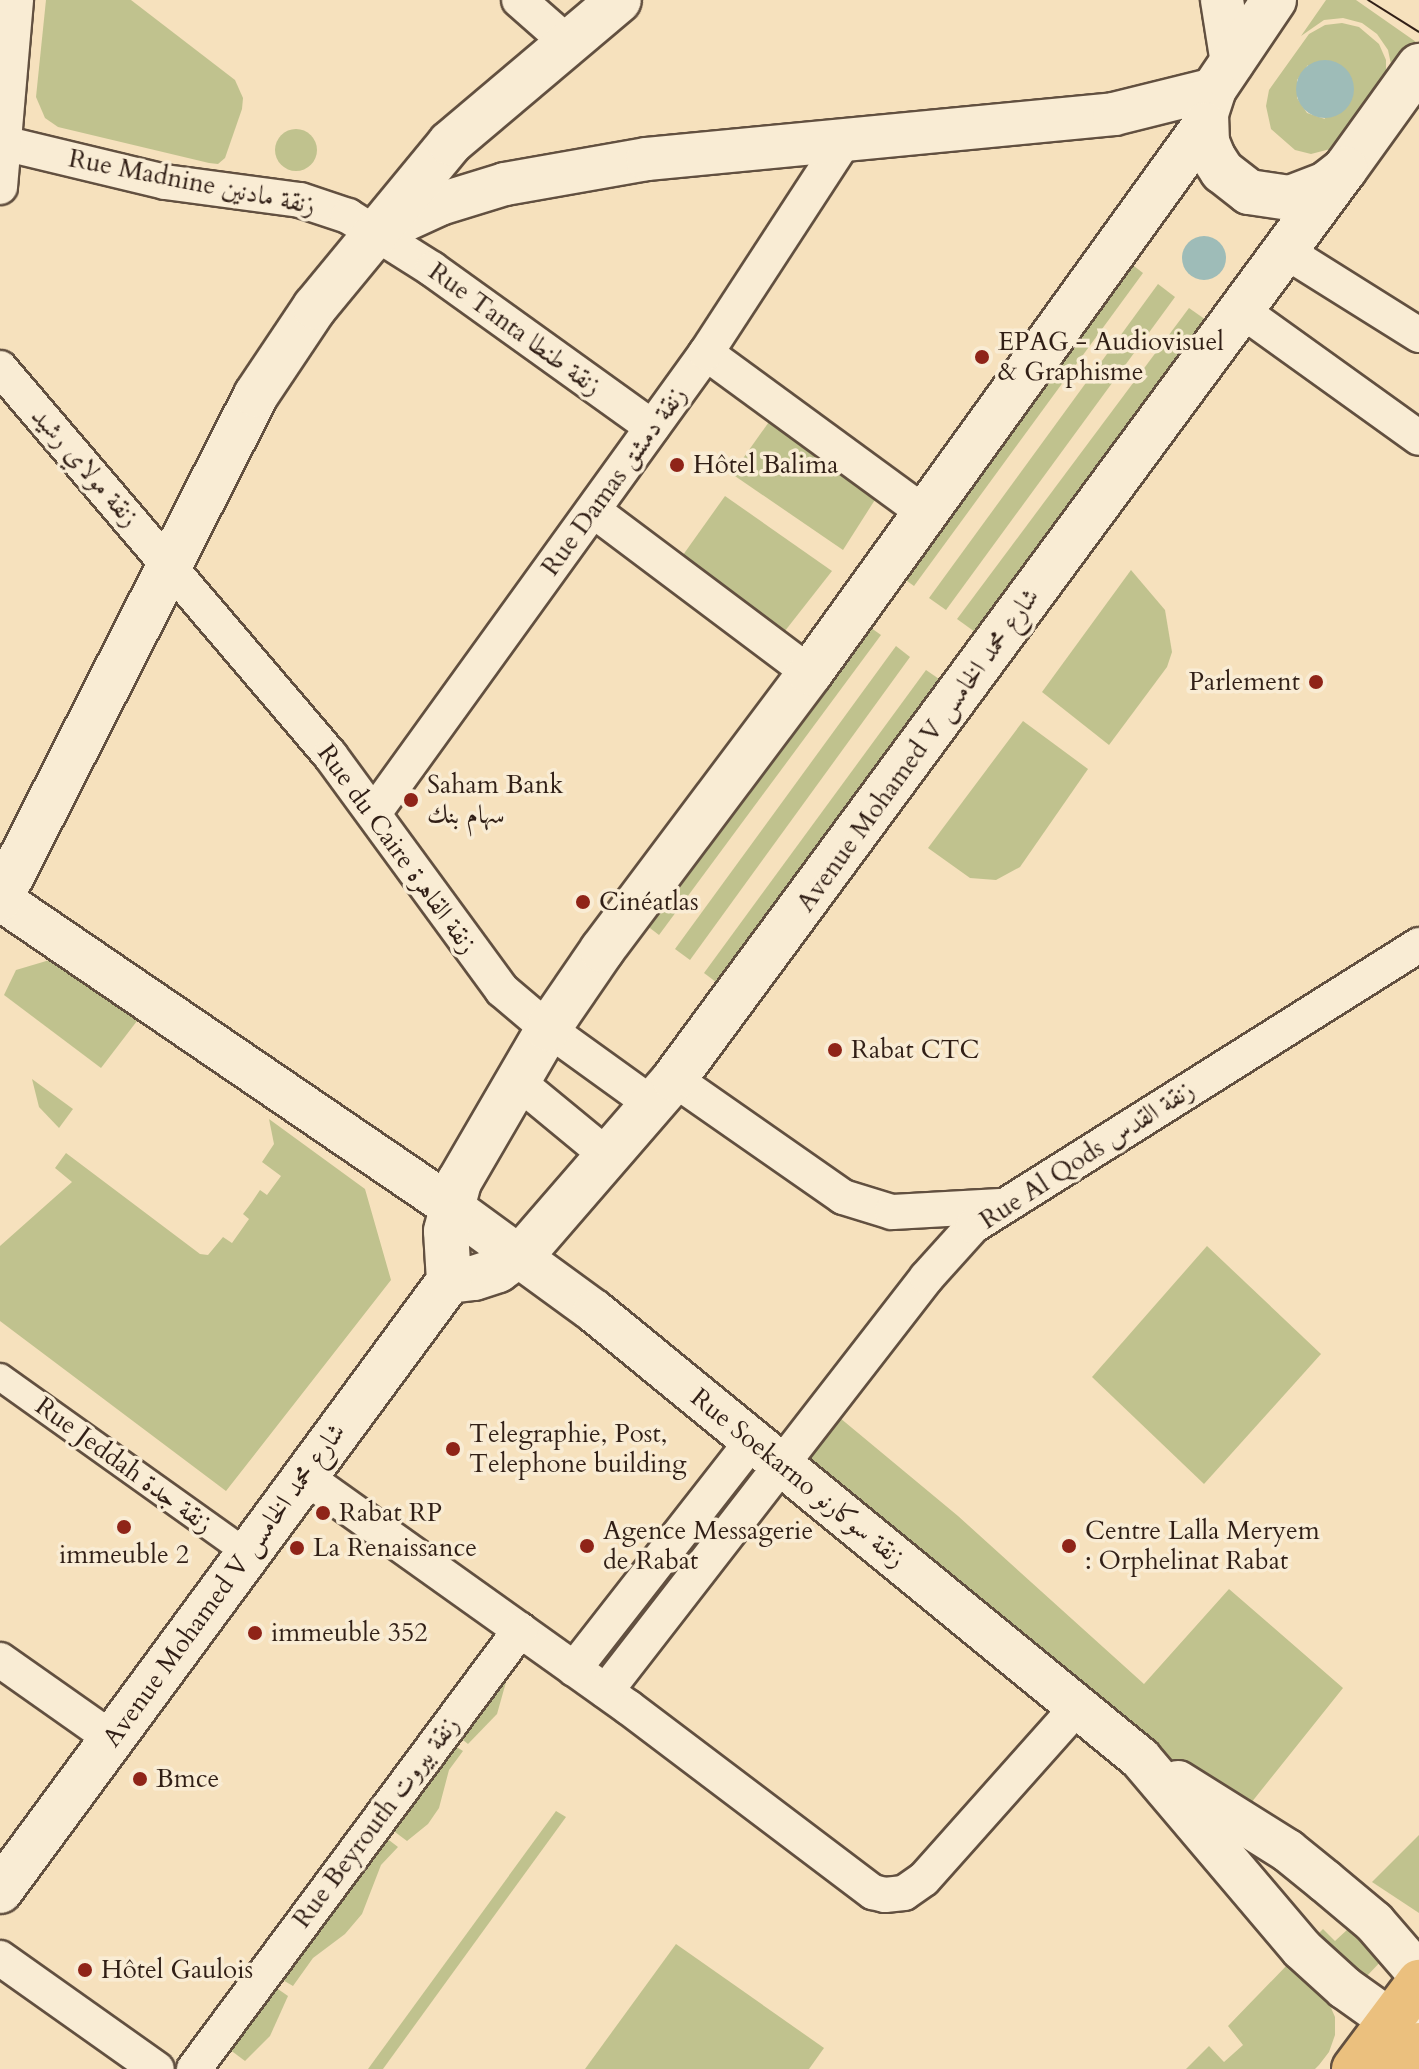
<!DOCTYPE html>
<meta charset="utf-8">
<style>
body{margin:0}
#map{position:relative;width:1419px;height:2069px;overflow:hidden;background:#f6e1bd;font-family:Cardo,Amiri,serif}
div>[style]{position:absolute}
[style*='--x']{left:calc(var(--x)*1px);top:calc(var(--y)*1px);width:calc(var(--w)*1px);rotate:calc(var(--a)*1deg)}
.green>*{inset:0;background:#c0c28e}
.round{border-radius:50%}
.water>*{inset:0;background:#9ebcb8}
.roads{filter:drop-shadow(2px 0 #625040) drop-shadow(-2px 0 #625040) drop-shadow(0 2px #625040) drop-shadow(0 -2px #625040)}
.pedestrian>*{height:26px;margin:-13px;padding:0 13px;transform-origin:13px;border-radius:13px;background:#f9ecd4}
.minor>*{height:34px;margin:-17px;padding:0 17px;transform-origin:17px;border-radius:17px;background:#f9ecd4}
.tertiary>*{height:42px;margin:-21px;padding:0 21px;transform-origin:21px;border-radius:21px;background:#f9ecd4}
.secondary>*{height:44px;margin:-22px;padding:0 22px;transform-origin:22px;border-radius:22px;background:#f9ecd4}
.primary>*{height:44px;margin:-22px;padding:0 22px;transform-origin:22px;border-radius:22px;background:#ebc07e}
.tram>*{height:2px;margin:-1px;padding:0 1px;transform-origin:1px;border-radius:1px;background:#311f16}
.dots>*{width:22px;height:22px;translate:-50% -50%;box-sizing:border-box;border:4px solid #f9ecd4;border-radius:50%}
span{translate:-50% -50%;white-space:nowrap;text-align:center;line-height:1.15;-webkit-text-stroke:7px #f9ecd4;paint-order:stroke}
.street-label{font-size:26px;color:#311f16}
.poi-label{font-size:26px;color:#311f16}
.left{translate:0 -50%;text-align:left}
.right{translate:-100% -50%;text-align:right}
</style>
<div id="map">
<div class="green">
<i style="clip-path:polygon(46px 0,131px 0,235px 80px,243px 98px,242px 109px,225px 158px,218px 164px,209px 163px,58px 127px,45px 118px,36px 97px)"></i>
<i style="clip-path:polygon(1326px 0,1356px 0,1419px 44px,1388px 88px,1392px 69px,1388px 50px,1377px 34px,1362px 23px,1343px 18px,1324px 20px,1301px 36px)"></i>
<i style="clip-path:polygon(evenodd,1342px 23px,1359px 27px,1379px 44px,1386px 60px,1386px 77px,1334px 148px,1311px 154px,1295px 150px,1271px 129px,1266px 106px,1269px 90px,1309px 34px,1325px 25px,1342px 23px,1308px 65px,1325px 119px,1307px 113px,1297px 98px,1297px 80px,1308px 65px)"></i>
<i class="round" style="left:275px;top:129px;width:42px;height:42px"></i>
<i style="clip-path:polygon(1130px 263px,1143px 273px,914px 586px,900px 576px)"></i>
<i style="clip-path:polygon(1158px 284px,1175px 297px,946px 610px,929px 598px)"></i>
<i style="clip-path:polygon(1189px 308px,1206px 320px,975px 632px,957px 619px)"></i>
<i style="clip-path:polygon(771px 419px,878px 495px,843px 550px,732px 474px)"></i>
<i style="clip-path:polygon(725px 496px,832px 571px,781px 636px,678px 562px)"></i>
<i style="clip-path:polygon(1131px 570px,1165px 610px,1172px 652px,1167px 667px,1109px 745px,1042px 692px)"></i>
<i style="clip-path:polygon(867px 625px,881px 635px,659px 935px,646px 925px)"></i>
<i style="clip-path:polygon(896px 646px,910px 657px,690px 960px,675px 949px)"></i>
<i style="clip-path:polygon(926px 670px,942px 681px,720px 985px,704px 973px)"></i>
<i style="clip-path:polygon(1023px 721px,1088px 769px,1020px 867px,996px 880px,970px 878px,928px 848px)"></i>
<i style="clip-path:polygon(53px 959px,137px 1021px,101px 1068px,4px 995px,16px 970px)"></i>
<i style="clip-path:polygon(32px 1079px,73px 1109px,59px 1128px,39px 1107px)"></i>
<i style="clip-path:polygon(269px 1119px,365px 1189px,391px 1280px,226px 1491px,0 1321px,0 1246px,72px 1182px,55px 1168px,66px 1153px,200px 1254px,208px 1255px,223px 1237px,232px 1243px,249px 1219px,243px 1214px,252px 1202px,260px 1190px,267px 1195px,281px 1176px,262px 1162px,274px 1144px)"></i>
<i style="clip-path:polygon(1207px 1246px,1321px 1354px,1204px 1484px,1092px 1377px)"></i>
<i style="clip-path:polygon(834px 1413px,958px 1516px,1144px 1684px,1229px 1589px,1343px 1688px,1251px 1803px,1141px 1746px,790px 1460px)"></i>
<i style="clip-path:polygon(506px 1682px,497px 1714px,468px 1744px,458px 1736px,500px 1684px)"></i>
<i style="clip-path:polygon(452px 1744px,463px 1751px,449px 1770px,439px 1808px,428px 1824px,407px 1841px,391px 1829px)"></i>
<i style="clip-path:polygon(556px 1811px,566px 1817px,383px 2069px,368px 2069px)"></i>
<i style="clip-path:polygon(1419px 1835px,1419px 1913px,1372px 1882px)"></i>
<i style="clip-path:polygon(385px 1837px,398px 1847px,381px 1865px,362px 1914px,345px 1934px,313px 1958px,293px 1986px,281px 1979px)"></i>
<i style="clip-path:polygon(1336px 1916px,1385px 1957px,1365px 1978px,1313px 1939px,1323px 1929px,1335px 1941px,1348px 1929px)"></i>
<i style="clip-path:polygon(676px 1944px,824px 2048px,809px 2069px,585px 2069px)"></i>
<i style="clip-path:polygon(1290px 1962px,1328px 2001px,1335px 2017px,1335px 2035px,1329px 2052px,1319px 2065px,1315px 2069px,1186px 2069px,1209px 2046px,1224px 2062px,1243px 2045px,1228px 2026px)"></i>
<i style="clip-path:polygon(275px 1987px,288px 1996px,270px 2036px,245px 2061px,229px 2049px)"></i>
</div>
<div class="water">
<i class="round" style="left:1296px;top:60px;width:58px;height:58px"></i>
<i class="round" style="left:1182px;top:236px;width:44px;height:44px"></i>
</div>
<div class="roads">
<div class="pedestrian">
<i style="--x:0;--y:1377;--w:305;--a:35.5"></i>
</div>
<div class="minor">
<i style="--x:519;--y:0;--w:65;--a:41.3"></i>
<i style="--x:3;--y:143;--w:167;--a:13.5"></i>
<i style="--x:165;--y:182;--w:136;--a:7.6"></i>
<i style="--x:300;--y:200;--w:51;--a:18.4"></i>
<i style="--x:348;--y:216;--w:99;--a:32.2"></i>
<i style="--x:432;--y:269;--w:271;--a:35.7"></i>
<i style="--x:0;--y:187;--w:188;--a:-85.1"></i>
<i style="--x:1285;--y:251;--w:158;--a:32.1"></i>
<i style="--x:1241;--y:310;--w:219;--a:35.7"></i>
<i style="--x:706;--y:353;--w:271;--a:36.2"></i>
<i style="--x:0;--y:368;--w:509;--a:49.55"></i>
<i style="--x:330;--y:755;--w:291;--a:53.8"></i>
<i style="--x:502;--y:990;--w:60;--a:40.3"></i>
<i style="--x:548;--y:1029;--w:128;--a:35.8"></i>
<i style="--x:594;--y:511;--w:270;--a:36.9"></i>
<i style="--x:374;--y:813;--w:567;--a:-54.18"></i>
<i style="--x:706;--y:353;--w:253;--a:-56.9"></i>
<i style="--x:674;--y:1079;--w:206;--a:34.9"></i>
<i style="--x:843;--y:1197;--w:51;--a:17"></i>
<i style="--x:892;--y:1212;--w:109;--a:-3.2"></i>
<i style="--x:517;--y:1081;--w:118;--a:39.5"></i>
<i style="--x:304;--y:1476;--w:398;--a:35.5"></i>
<i style="--x:628;--y:1707;--w:307;--a:37.1"></i>
<i style="--x:873;--y:1892;--w:12;--a:14"></i>
<i style="--x:885;--y:1895;--w:19;--a:-6"></i>
<i style="--x:904;--y:1893;--w:24;--a:-35"></i>
<i style="--x:924;--y:1879;--w:233;--a:-48.3"></i>
<i style="--x:0;--y:1660;--w:136;--a:35.1"></i>
<i style="--x:574;--y:1669;--w:291;--a:-52"></i>
<i style="--x:606;--y:1691;--w:524;--a:-52.21"></i>
<i style="--x:927;--y:1277;--w:69;--a:-48"></i>
<i style="--x:973;--y:1226;--w:527;--a:-32.21"></i>
<i style="--x:0;--y:1958;--w:192;--a:35.3"></i>
<i style="--x:194;--y:2069;--w:547;--a:-53.4"></i>
</div>
<div class="tertiary">
<i style="--x:1222;--y:0;--w:64;--a:81"></i>
<i style="--x:377;--y:233;--w:69;--a:-24.7"></i>
<i style="--x:440;--y:204;--w:68;--a:-17.1"></i>
<i style="--x:505;--y:184;--w:144;--a:-10"></i>
<i style="--x:647;--y:159;--w:469;--a:-5.5"></i>
<i style="--x:1114;--y:114;--w:103;--a:-14"></i>
<i style="--x:0;--y:899;--w:545;--a:34.3"></i>
<i style="--x:450;--y:1206;--w:178;--a:36.1"></i>
<i style="--x:594;--y:1311;--w:706;--a:39.31"></i>
<i style="--x:1140;--y:1758;--w:250;--a:49.7"></i>
<i style="--x:1302;--y:1949;--w:58;--a:42.2"></i>
<i style="--x:1345;--y:1988;--w:90;--a:35.5"></i>
<i style="--x:1178;--y:1782;--w:130;--a:32.1"></i>
<i style="--x:1288;--y:1851;--w:48;--a:39"></i>
<i style="--x:1325;--y:1881;--w:64;--a:39.9"></i>
<i style="--x:1374;--y:1922;--w:69;--a:49.1"></i>
</div>
<div class="secondary">
<i style="--x:1274;--y:0;--w:107;--a:124"></i>
<i style="--x:1214;--y:89;--w:26;--a:108"></i>
<i style="--x:1206;--y:114;--w:28;--a:88"></i>
<i style="--x:1207;--y:142;--w:16;--a:68"></i>
<i style="--x:1213;--y:157;--w:17;--a:57"></i>
<i style="--x:1222;--y:171;--w:34;--a:38"></i>
<i style="--x:1249;--y:192;--w:41;--a:8.3"></i>
<i style="--x:1290;--y:198;--w:39;--a:-21"></i>
<i style="--x:1326;--y:184;--w:24;--a:-38"></i>
<i style="--x:1345;--y:169;--w:127;--a:-54.3"></i>
<i style="--x:0;--y:899;--w:565;--a:-63.07"></i>
<i style="--x:256;--y:395;--w:106;--a:-56.2"></i>
<i style="--x:315;--y:307;--w:212;--a:-50.5"></i>
<i style="--x:450;--y:143;--w:221;--a:-40.2"></i>
<i style="--x:449;--y:1281;--w:25;--a:-7"></i>
<i style="--x:474;--y:1278;--w:25;--a:-18"></i>
<i style="--x:498;--y:1270;--w:36;--a:-36"></i>
<i style="--x:527;--y:1249;--w:225;--a:-49.1"></i>
<i style="--x:674;--y:1079;--w:1131;--a:-53.6"></i>
<i style="--x:0;--y:1891;--w:757;--a:-53.64"></i>
<i style="--x:449;--y:1281;--w:50;--a:-93.4"></i>
<i style="--x:446;--y:1231;--w:51;--a:-75.1"></i>
<i style="--x:459;--y:1182;--w:177;--a:-59.8"></i>
<i style="--x:548;--y:1029;--w:96;--a:-55.6"></i>
<i style="--x:602;--y:950;--w:346;--a:-53.1"></i>
<i style="--x:810;--y:673;--w:676;--a:-54.22"></i>
</div>
<div class="primary">
<i style="--x:1354;--y:2069;--w:109;--a:-53.2"></i>
<i style="--x:1401;--y:2069;--w:30;--a:-53"></i>
</div>
</div>
<div class="tram">
<i style="--x:1368;--y:0;--w:60;--a:32.1"></i>
</div>
<div class="dots">
<i style="left:982px;top:357px;background:#8f2418"></i>
<i style="left:677px;top:465px;background:#8f2418"></i>
<i style="left:1316px;top:682px;background:#8f2418"></i>
<i style="left:411px;top:800px;background:#8f2418"></i>
<i style="left:583px;top:902px;background:#8f2418"></i>
<i style="left:835px;top:1050px;background:#8f2418"></i>
<i style="left:453px;top:1449px;background:#8f2418"></i>
<i style="left:323px;top:1513px;background:#8f2418"></i>
<i style="left:124px;top:1527px;background:#8f2418"></i>
<i style="left:587px;top:1546px;background:#8f2418"></i>
<i style="left:1069px;top:1546px;background:#8f2418"></i>
<i style="left:297px;top:1548px;background:#8f2418"></i>
<i style="left:255px;top:1633px;background:#8f2418"></i>
<i style="left:140px;top:1779px;background:#8f2418"></i>
<i style="left:85px;top:1970px;background:#8f2418"></i>
</div>
<div class="street-label">
<span style="left:192px;top:182px;rotate:11deg">Rue Madnine زنقة مادنين</span>
<span style="left:515px;top:329px;rotate:36deg">Rue Tanta زنقة طنطا</span>
<span style="left:85px;top:467px;rotate:49deg">زنقة مولاي رشيد</span>
<span style="left:614px;top:481px;rotate:-54deg">Rue Damas زنقة دمشق</span>
<span style="left:918px;top:750px;rotate:-54deg">Avenue Mohamed V شارع محمد الخامس</span>
<span style="left:397px;top:849px;rotate:54deg">Rue du Caire زنقة القاهرة</span>
<span style="left:1087px;top:1155px;rotate:-33deg">Rue Al Qods زنقة القدس</span>
<span style="left:124px;top:1465px;rotate:36deg">Rue Jeddah زنقة جدة</span>
<span style="left:798px;top:1478px;rotate:39deg">Rue Soekarno زنقة سوكارنو</span>
<span style="left:224px;top:1585px;rotate:-54deg">Avenue Mohamed V شارع محمد الخامس</span>
<span style="left:376px;top:1822px;rotate:-53deg">Rue Beyrouth زنقة بيروت</span>
</div>
<div class="poi-label">
<span class="left" style="left:998px;top:357px">EPAG - Audiovisuel<br>&amp; Graphisme</span>
<span class="left" style="left:693px;top:465px">Hôtel Balima</span>
<span class="right" style="left:1300px;top:682px">Parlement</span>
<span class="left" style="left:427px;top:800px">Saham Bank<br>سهام بنك</span>
<span class="left" style="left:599px;top:902px">Cinéatlas</span>
<span class="left" style="left:851px;top:1050px">Rabat CTC</span>
<span class="left" style="left:469px;top:1449px">Telegraphie, Post,<br>Telephone building</span>
<span class="left" style="left:339px;top:1513px">Rabat RP</span>
<span class="left" style="left:603px;top:1546px">Agence Messagerie<br>de Rabat</span>
<span class="left" style="left:1085px;top:1546px">Centre Lalla Meryem<br>: Orphelinat Rabat</span>
<span class="left" style="left:313px;top:1548px">La Renaissance</span>
<span style="left:124px;top:1555px">immeuble 2</span>
<span class="left" style="left:271px;top:1633px">immeuble 352</span>
<span class="left" style="left:156px;top:1779px">Bmce</span>
<span class="left" style="left:101px;top:1970px">Hôtel Gaulois</span>
</div>
</div>
